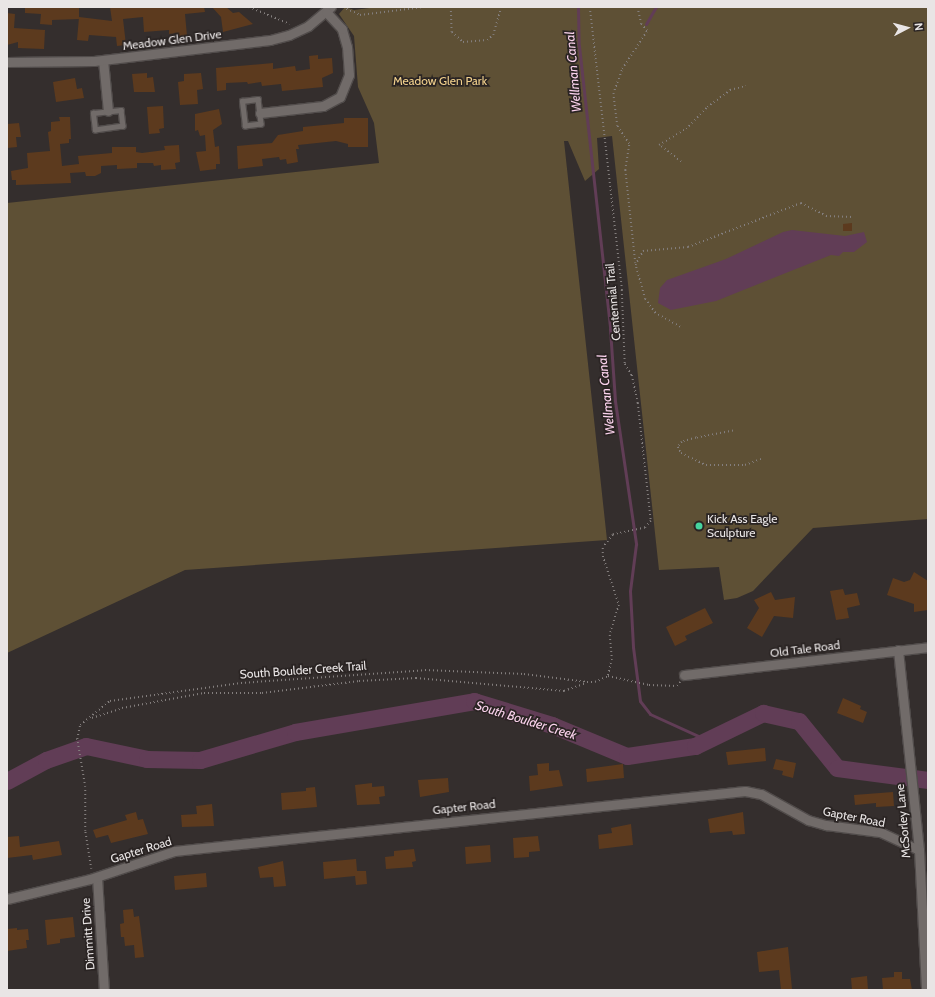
<!DOCTYPE html>
<style>
body{margin:0}
#map{position:relative;width:935px;height:997px;overflow:hidden;background:#342e2d;font-family:Cabin,sans-serif}
div>[style]{position:absolute}
[style*='--x']{left:calc(var(--x)*1px);top:calc(var(--y)*1px);width:calc(var(--w)*1px);rotate:calc(var(--a)*1deg)}
.green>*{inset:0;background:#5e5035}
.water>*{inset:0;background:#613d56}
.stream>*{height:3px;margin:-1.5px;padding:0 1.5px;transform-origin:1.5px;border-radius:1.5px;background:#613d56}
.river>*{height:17px;margin:-8.5px;padding:0 8.5px;transform-origin:8.5px;border-radius:8.5px;background:#613d56}
.building>*{inset:0;background:#5c3a1e}
.path>*{height:1.5px;margin-top:-0.75px;transform-origin:0;background:repeating-linear-gradient(90deg,#837e7d 0 1px,transparent 0 4px)}
.roads{filter:drop-shadow(1px 0 #514c4b) drop-shadow(-1px 0 #514c4b) drop-shadow(0 1px #514c4b) drop-shadow(0 -1px #514c4b)}
.service>*{height:4.5px;margin:-2.25px;padding:0 2.25px;transform-origin:2.25px;border-radius:2.25px;background:#716b69}
.minor>*{height:9px;margin:-4.5px;padding:0 4.5px;transform-origin:4.5px;border-radius:4.5px;background:#716b69}
.dots>*{width:11px;height:11px;translate:-50% -50%;box-sizing:border-box;border:2px solid #2a2423;border-radius:50%}
span{translate:-50% -50%;white-space:nowrap;text-align:center;line-height:1.15;-webkit-text-stroke:3.5px #2a2423;paint-order:stroke}
.street-label{font-size:12px;color:#e9e5e5}
.park-label{font-size:12px;color:#f2d18d}
.poi-label{font-size:12px;color:#e9e5e5}
.left{translate:0 -50%;text-align:left}
.water-label{font-size:13px;color:#fad2ec;font-style:italic}
.frame{position:absolute;inset:0;border:8px solid #e9e5e5;pointer-events:none}
.north{position:absolute;left:887px;top:8px;width:40px;height:40px;-webkit-text-stroke:3px #2a2423;paint-order:stroke;rotate:84deg;font-size:11px;font-weight:700;line-height:16px;text-align:center;color:#e9e5e5}
.north::after{content:'';display:block;margin:auto;width:14px;height:18px;background:#e9e5e5;clip-path:polygon(50% 0,100% 100%,50% 72%,0 100%)}
</style>
<div id="map">
<div class="green">
<i style="clip-path:polygon(345px 7px,354px 10px,377px 7px,928px 7px,928px 519px,813px 528px,753px 591px,737px 598px,724px 600px,719px 567px,659px 570px,612px 136px,597px 138px,599px 169px,585px 181px,568px 141px,564px 141px,607px 540px,185px 570px,7px 653px,7px 203px,379px 163px,374px 123px,358px 87px,354px 36px,339px 14px)"></i>
</div>
<div class="water">
<i style="clip-path:polygon(792px 230px,845px 236px,864px 232px,867px 242px,854px 252px,843px 252px,839px 256px,831px 255px,716px 301px,671px 310px,658px 303px,660px 288px,667px 280px,726px 259px,783px 232px)"></i>
</div>
<div class="stream">
<i style="--x:578;--y:7;--w:39;--a:89"></i>
<i style="--x:579;--y:46;--w:285;--a:83.7"></i>
<i style="--x:610;--y:329;--w:72;--a:86"></i>
<i style="--x:615;--y:401;--w:145;--a:81.6"></i>
<i style="--x:636;--y:544;--w:47;--a:97.3"></i>
<i style="--x:630;--y:591;--w:56;--a:86.9"></i>
<i style="--x:633;--y:647;--w:54;--a:82.6"></i>
<i style="--x:640;--y:701;--w:16;--a:52"></i>
<i style="--x:650;--y:714;--w:63;--a:24.5"></i>
<i style="--x:646;--y:24;--w:20;--a:-60"></i>
</div>
<div class="river">
<i style="--x:7;--y:781;--w:44;--a:-28.3"></i>
<i style="--x:46;--y:760;--w:42;--a:-19.3"></i>
<i style="--x:86;--y:746;--w:62;--a:12"></i>
<i style="--x:147;--y:759;--w:53;--a:1.1"></i>
<i style="--x:200;--y:760;--w:99;--a:-16.4"></i>
<i style="--x:295;--y:732;--w:182;--a:-9.8"></i>
<i style="--x:474;--y:701;--w:82;--a:17.1"></i>
<i style="--x:552;--y:725;--w:81;--a:22.5"></i>
<i style="--x:627;--y:756;--w:69;--a:-8.4"></i>
<i style="--x:695;--y:746;--w:76;--a:-25.9"></i>
<i style="--x:763;--y:713;--w:37;--a:13"></i>
<i style="--x:799;--y:721;--w:60;--a:51"></i>
<i style="--x:837;--y:768;--w:92;--a:7.5"></i>
</div>
<div class="building">
<i style="clip-path:polygon(25px 7px,79px 7px,79px 19px,52px 20px,52px 25px,40px 24px,41px 14px,25px 13px)"></i>
<i style="clip-path:polygon(110px 7px,204px 7px,205px 12px,185px 14px,187px 36px,177px 37px,176px 33px,169px 34px,169px 30px,144px 32px,143px 17px,123px 19px,126px 45px,117px 46px,116px 37px,89px 35px,88px 41px,77px 40px,79px 17px,112px 21px)"></i>
<i style="clip-path:polygon(212px 7px,226px 7px,233px 13px,239px 12px,253px 24px,223px 32px,221px 17px)"></i>
<i style="clip-path:polygon(7px 13px,15px 14px,14px 28px,45px 30px,44px 49px,18px 48px,18px 42px,7px 45px)"></i>
<i style="clip-path:polygon(318px 55px,318px 59px,332px 58px,333px 73px,322px 78px,323px 87px,282px 91px,281px 84px,262px 86px,261px 82px,248px 84px,247px 82px,226px 83px,226px 90px,217px 91px,216px 68px,273px 63px,273px 69px,295px 66px,296px 71px,310px 69px,309px 56px)"></i>
<i style="clip-path:polygon(147px 73px,147px 78px,153px 77px,155px 92px,134px 92px,132px 74px)"></i>
<i style="clip-path:polygon(201px 73px,203px 89px,197px 90px,198px 104px,180px 105px,178px 82px,184px 81px,184px 74px)"></i>
<i style="clip-path:polygon(75px 78px,77px 89px,82px 88px,84px 98px,56px 102px,53px 82px)"></i>
<i style="clip-path:polygon(163px 106px,164px 128px,159px 129px,160px 133px,149px 134px,147px 107px)"></i>
<i style="clip-path:polygon(219px 109px,222px 124px,213px 130px,215px 147px,219px 146px,220px 164px,216px 164px,216px 169px,200px 171px,196px 152px,206px 151px,205px 135px,200px 136px,198px 130px,195px 131px,195px 114px)"></i>
<i style="clip-path:polygon(59px 117px,70px 117px,71px 139px,69px 139px,69px 143px,60px 144px,62px 166px,79px 164px,78px 156px,112px 153px,112px 147px,136px 147px,136px 152px,142px 153px,165px 150px,164px 146px,179px 145px,180px 162px,175px 163px,176px 169px,161px 170px,161px 165px,154px 166px,153px 163px,137px 163px,137px 168px,117px 169px,117px 165px,101px 166px,101px 173px,95px 176px,86px 176px,85px 172px,70px 173px,71px 183px,16px 185px,16px 180px,12px 180px,11px 171px,28px 168px,27px 153px,50px 151px,48px 132px,51px 131px,51px 122px,60px 121px)"></i>
<i style="clip-path:polygon(344px 118px,368px 118px,368px 147px,348px 147px,348px 144px,336px 141px,298px 145px,299px 149px,296px 149px,298px 162px,287px 164px,286px 159px,280px 160px,279px 157px,262px 159px,263px 166px,238px 169px,237px 146px,272px 143px,278px 135px,303px 131px,303px 127px,344px 123px)"></i>
<i style="clip-path:polygon(19px 123px,21px 137px,16px 137px,17px 147px,7px 148px,7px 124px)"></i>
<i style="clip-path:polygon(852px 223px,852px 231px,843px 231px,843px 224px)"></i>
<i style="clip-path:polygon(914px 572px,928px 581px,928px 610px,914px 612px,914px 604px,887px 595px,893px 578px,904px 582px,910px 580px)"></i>
<i style="clip-path:polygon(843px 589px,845px 595px,857px 593px,860px 605px,847px 608px,849px 618px,836px 620px,830px 591px)"></i>
<i style="clip-path:polygon(771px 592px,775px 600px,795px 597px,793px 618px,774px 616px,762px 637px,747px 628px,759px 608px,754px 600px)"></i>
<i style="clip-path:polygon(705px 608px,713px 623px,685px 636px,687px 640px,675px 646px,666px 627px)"></i>
<i style="clip-path:polygon(843px 698px,861px 706px,860px 709px,867px 712px,863px 723px,837px 713px)"></i>
<i style="clip-path:polygon(765px 748px,766px 761px,728px 765px,726px 752px)"></i>
<i style="clip-path:polygon(776px 759px,796px 763px,793px 778px,782px 775px,783px 771px,773px 769px)"></i>
<i style="clip-path:polygon(549px 763px,549px 771px,559px 770px,563px 786px,530px 791px,529px 776px,538px 775px,537px 764px)"></i>
<i style="clip-path:polygon(623px 764px,624px 778px,587px 782px,586px 769px)"></i>
<i style="clip-path:polygon(448px 778px,449px 792px,420px 797px,418px 780px)"></i>
<i style="clip-path:polygon(372px 783px,372px 787px,384px 786px,385px 796px,379px 797px,380px 804px,357px 805px,355px 785px)"></i>
<i style="clip-path:polygon(315px 787px,317px 807px,282px 810px,281px 793px,306px 791px,306px 788px)"></i>
<i style="clip-path:polygon(893px 792px,894px 806px,876px 807px,876px 803px,855px 805px,854px 795px)"></i>
<i style="clip-path:polygon(212px 804px,214px 826px,182px 827px,181px 815px,197px 814px,196px 806px)"></i>
<i style="clip-path:polygon(136px 812px,138px 820px,143px 819px,148px 834px,111px 843px,108px 835px,96px 838px,93px 830px,127px 820px,125px 815px)"></i>
<i style="clip-path:polygon(743px 812px,745px 834px,733px 835px,732px 831px,710px 833px,708px 819px)"></i>
<i style="clip-path:polygon(631px 824px,633px 845px,599px 849px,598px 835px,612px 833px,611px 828px)"></i>
<i style="clip-path:polygon(19px 836px,20px 847px,59px 841px,62px 855px,33px 860px,32px 855px,7px 858px,7px 837px)"></i>
<i style="clip-path:polygon(538px 836px,540px 851px,529px 852px,529px 857px,514px 858px,513px 838px)"></i>
<i style="clip-path:polygon(490px 845px,491px 862px,466px 864px,465px 847px)"></i>
<i style="clip-path:polygon(414px 849px,416px 861px,412px 862px,413px 867px,386px 869px,385px 857px,394px 856px,394px 851px)"></i>
<i style="clip-path:polygon(356px 859px,357px 871px,366px 871px,367px 884px,356px 885px,355px 876px,324px 879px,323px 862px)"></i>
<i style="clip-path:polygon(283px 861px,286px 886px,274px 887px,273px 877px,260px 878px,258px 867px)"></i>
<i style="clip-path:polygon(206px 873px,207px 887px,175px 890px,174px 876px)"></i>
<i style="clip-path:polygon(133px 909px,134px 917px,139px 916px,144px 957px,135px 958px,134px 945px,125px 946px,124px 937px,121px 937px,120px 924px,124px 923px,123px 910px)"></i>
<i style="clip-path:polygon(73px 917px,75px 937px,60px 939px,60px 943px,47px 945px,45px 920px)"></i>
<i style="clip-path:polygon(17px 928px,17px 930px,28px 929px,29px 940px,26px 940px,27px 948px,7px 951px,7px 929px)"></i>
<i style="clip-path:polygon(788px 947px,792px 989px,781px 990px,779px 970px,759px 972px,757px 952px)"></i>
<i style="clip-path:polygon(894px 972px,902px 972px,902px 979px,910px 979px,912px 990px,883px 990px,882px 978px,894px 977px)"></i>
<i style="clip-path:polygon(867px 976px,868px 990px,852px 990px,851px 978px)"></i>
</div>
<div class="path">
<i style="--x:249;--y:7;--w:44;--a:22.5"></i>
<i style="--x:343;--y:7;--w:19;--a:25"></i>
<i style="--x:360;--y:15;--w:64;--a:-7.1"></i>
<i style="--x:451;--y:7;--w:25;--a:88"></i>
<i style="--x:452;--y:32;--w:15;--a:42"></i>
<i style="--x:463;--y:42;--w:24;--a:-5"></i>
<i style="--x:487;--y:40;--w:8;--a:-40"></i>
<i style="--x:493;--y:35;--w:29;--a:-74"></i>
<i style="--x:590;--y:7;--w:285;--a:83.5"></i>
<i style="--x:622;--y:290;--w:74;--a:87.7"></i>
<i style="--x:625;--y:364;--w:13;--a:58"></i>
<i style="--x:632;--y:375;--w:29;--a:78"></i>
<i style="--x:638;--y:403;--w:119;--a:83.7"></i>
<i style="--x:651;--y:521;--w:9;--a:131"></i>
<i style="--x:645;--y:528;--w:33;--a:168"></i>
<i style="--x:613;--y:535;--w:16;--a:128"></i>
<i style="--x:603;--y:548;--w:8;--a:90"></i>
<i style="--x:603;--y:556;--w:52;--a:71.9"></i>
<i style="--x:619;--y:605;--w:31;--a:107"></i>
<i style="--x:610;--y:635;--w:24;--a:85"></i>
<i style="--x:612;--y:659;--w:17;--a:103"></i>
<i style="--x:681;--y:162;--w:28;--a:-142"></i>
<i style="--x:659;--y:145;--w:31;--a:-31"></i>
<i style="--x:686;--y:129;--w:30;--a:-46"></i>
<i style="--x:707;--y:107;--w:29;--a:-36"></i>
<i style="--x:730;--y:90;--w:16;--a:-15"></i>
<i style="--x:635;--y:263;--w:94;--a:-96.1"></i>
<i style="--x:625;--y:170;--w:26;--a:-81"></i>
<i style="--x:629;--y:144;--w:22;--a:-124"></i>
<i style="--x:617;--y:126;--w:32;--a:-97"></i>
<i style="--x:613;--y:94;--w:27;--a:-70"></i>
<i style="--x:622;--y:69;--w:45;--a:-56.7"></i>
<i style="--x:647;--y:31;--w:9;--a:-131"></i>
<i style="--x:641;--y:24;--w:17;--a:-103"></i>
<i style="--x:680;--y:327;--w:29;--a:-151"></i>
<i style="--x:655;--y:313;--w:17;--a:-126"></i>
<i style="--x:645;--y:299;--w:35;--a:-106"></i>
<i style="--x:635;--y:265;--w:16;--a:-60"></i>
<i style="--x:643;--y:251;--w:45;--a:-5.1"></i>
<i style="--x:688;--y:247;--w:121;--a:-21.3"></i>
<i style="--x:801;--y:203;--w:28;--a:27"></i>
<i style="--x:826;--y:216;--w:27;--a:2"></i>
<i style="--x:733;--y:431;--w:38;--a:169"></i>
<i style="--x:696;--y:438;--w:15;--a:164"></i>
<i style="--x:682;--y:442;--w:6;--a:129"></i>
<i style="--x:678;--y:447;--w:7;--a:63"></i>
<i style="--x:681;--y:453;--w:28;--a:26"></i>
<i style="--x:706;--y:465;--w:39;--a:0"></i>
<i style="--x:745;--y:465;--w:17;--a:-21"></i>
<i style="--x:92;--y:718;--w:32;--a:-18"></i>
<i style="--x:122;--y:708;--w:83;--a:-10.4"></i>
<i style="--x:204;--y:693;--w:58;--a:0"></i>
<i style="--x:262;--y:693;--w:98;--a:-7.1"></i>
<i style="--x:359;--y:681;--w:57;--a:-3"></i>
<i style="--x:416;--y:678;--w:149;--a:5"></i>
<i style="--x:564;--y:691;--w:23;--a:-20"></i>
<i style="--x:91;--y:869;--w:38;--a:-99"></i>
<i style="--x:85;--y:831;--w:44;--a:-90"></i>
<i style="--x:85;--y:787;--w:49;--a:-99.5"></i>
<i style="--x:77;--y:739;--w:14;--a:-78"></i>
<i style="--x:80;--y:725;--w:38;--a:-39"></i>
<i style="--x:110;--y:701;--w:132;--a:-7.8"></i>
<i style="--x:241;--y:683;--w:184;--a:-4"></i>
<i style="--x:425;--y:670;--w:99;--a:2.3"></i>
<i style="--x:524;--y:674;--w:64;--a:7.2"></i>
<i style="--x:587;--y:682;--w:8;--a:0"></i>
<i style="--x:595;--y:682;--w:14;--a:-25"></i>
<i style="--x:608;--y:676;--w:42;--a:12.4"></i>
<i style="--x:649;--y:685;--w:28;--a:2"></i>
<i style="--x:677;--y:686;--w:5;--a:-53"></i>
</div>
<div class="roads">
<div class="service">
<i style="--x:258;--y:99;--w:25;--a:83"></i>
<i style="--x:261;--y:124;--w:16;--a:173"></i>
<i style="--x:245;--y:126;--w:25;--a:-97"></i>
<i style="--x:242;--y:101;--w:16;--a:-7"></i>
<i style="--x:121;--y:110;--w:16;--a:83"></i>
<i style="--x:123;--y:126;--w:28;--a:172"></i>
<i style="--x:95;--y:130;--w:17;--a:-97"></i>
<i style="--x:93;--y:113;--w:28;--a:-6"></i>
</div>
<div class="minor">
<i style="--x:103;--y:60;--w:51;--a:84.4"></i>
<i style="--x:7;--y:62;--w:87;--a:-0.7"></i>
<i style="--x:94;--y:61;--w:177;--a:-6.8"></i>
<i style="--x:270;--y:40;--w:20;--a:-15"></i>
<i style="--x:289;--y:35;--w:21;--a:-25"></i>
<i style="--x:308;--y:26;--w:30;--a:-40"></i>
<i style="--x:260;--y:113;--w:63;--a:-6.3"></i>
<i style="--x:323;--y:106;--w:19;--a:-28"></i>
<i style="--x:340;--y:97;--w:24;--a:-68"></i>
<i style="--x:349;--y:75;--w:28;--a:-94"></i>
<i style="--x:347;--y:47;--w:19;--a:-106"></i>
<i style="--x:342;--y:29;--w:23;--a:-133"></i>
<i style="--x:898;--y:650;--w:201;--a:84"></i>
<i style="--x:919;--y:850;--w:140;--a:87.1"></i>
<i style="--x:684;--y:675;--w:246;--a:-6.5"></i>
<i style="--x:97;--y:877;--w:113;--a:86.5"></i>
<i style="--x:7;--y:899;--w:85;--a:-13.5"></i>
<i style="--x:90;--y:879;--w:89;--a:-18.4"></i>
<i style="--x:174;--y:851;--w:574;--a:-6"></i>
<i style="--x:745;--y:791;--w:16;--a:11"></i>
<i style="--x:761;--y:794;--w:54;--a:29"></i>
<i style="--x:808;--y:820;--w:19;--a:16"></i>
<i style="--x:826;--y:825;--w:54;--a:7.4"></i>
<i style="--x:880;--y:832;--w:43;--a:24.8"></i>
</div>
</div>
<div class="dots">
<i style="left:699px;top:526px;background:#46d49e"></i>
</div>
<div class="street-label">
<span style="left:172px;top:40px;rotate:-7deg">Meadow Glen Drive</span>
<span style="left:613px;top:302px;rotate:-95deg">Centennial Trail</span>
<span style="left:805px;top:649px;rotate:-7deg">Old Tale Road</span>
<span style="left:303px;top:670px;rotate:-4deg">South Boulder Creek Trail</span>
<span style="left:464px;top:807px;rotate:-6deg">Gapter Road</span>
<span style="left:854px;top:817px;rotate:11deg">Gapter Road</span>
<span style="left:903px;top:821px;rotate:-95deg">McSorley Lane</span>
<span style="left:141px;top:850px;rotate:-17deg">Gapter Road</span>
<span style="left:88px;top:934px;rotate:-94deg">Dimmitt Drive</span>
</div>
<div class="park-label">
<span style="left:440px;top:81px">Meadow Glen Park</span>
</div>
<div class="poi-label">
<span class="left" style="left:707px;top:526px">Kick Ass Eagle<br>Sculpture</span>
</div>
<div class="water-label">
<span style="left:573px;top:72px;rotate:-95deg">Wellman Canal</span>
<span style="left:606px;top:395px;rotate:-96deg">Wellman Canal</span>
<span style="left:526px;top:720px;rotate:17deg">South Boulder Creek</span>
</div>
<div class="frame"></div>
<div class="north">N</div>
</div>
